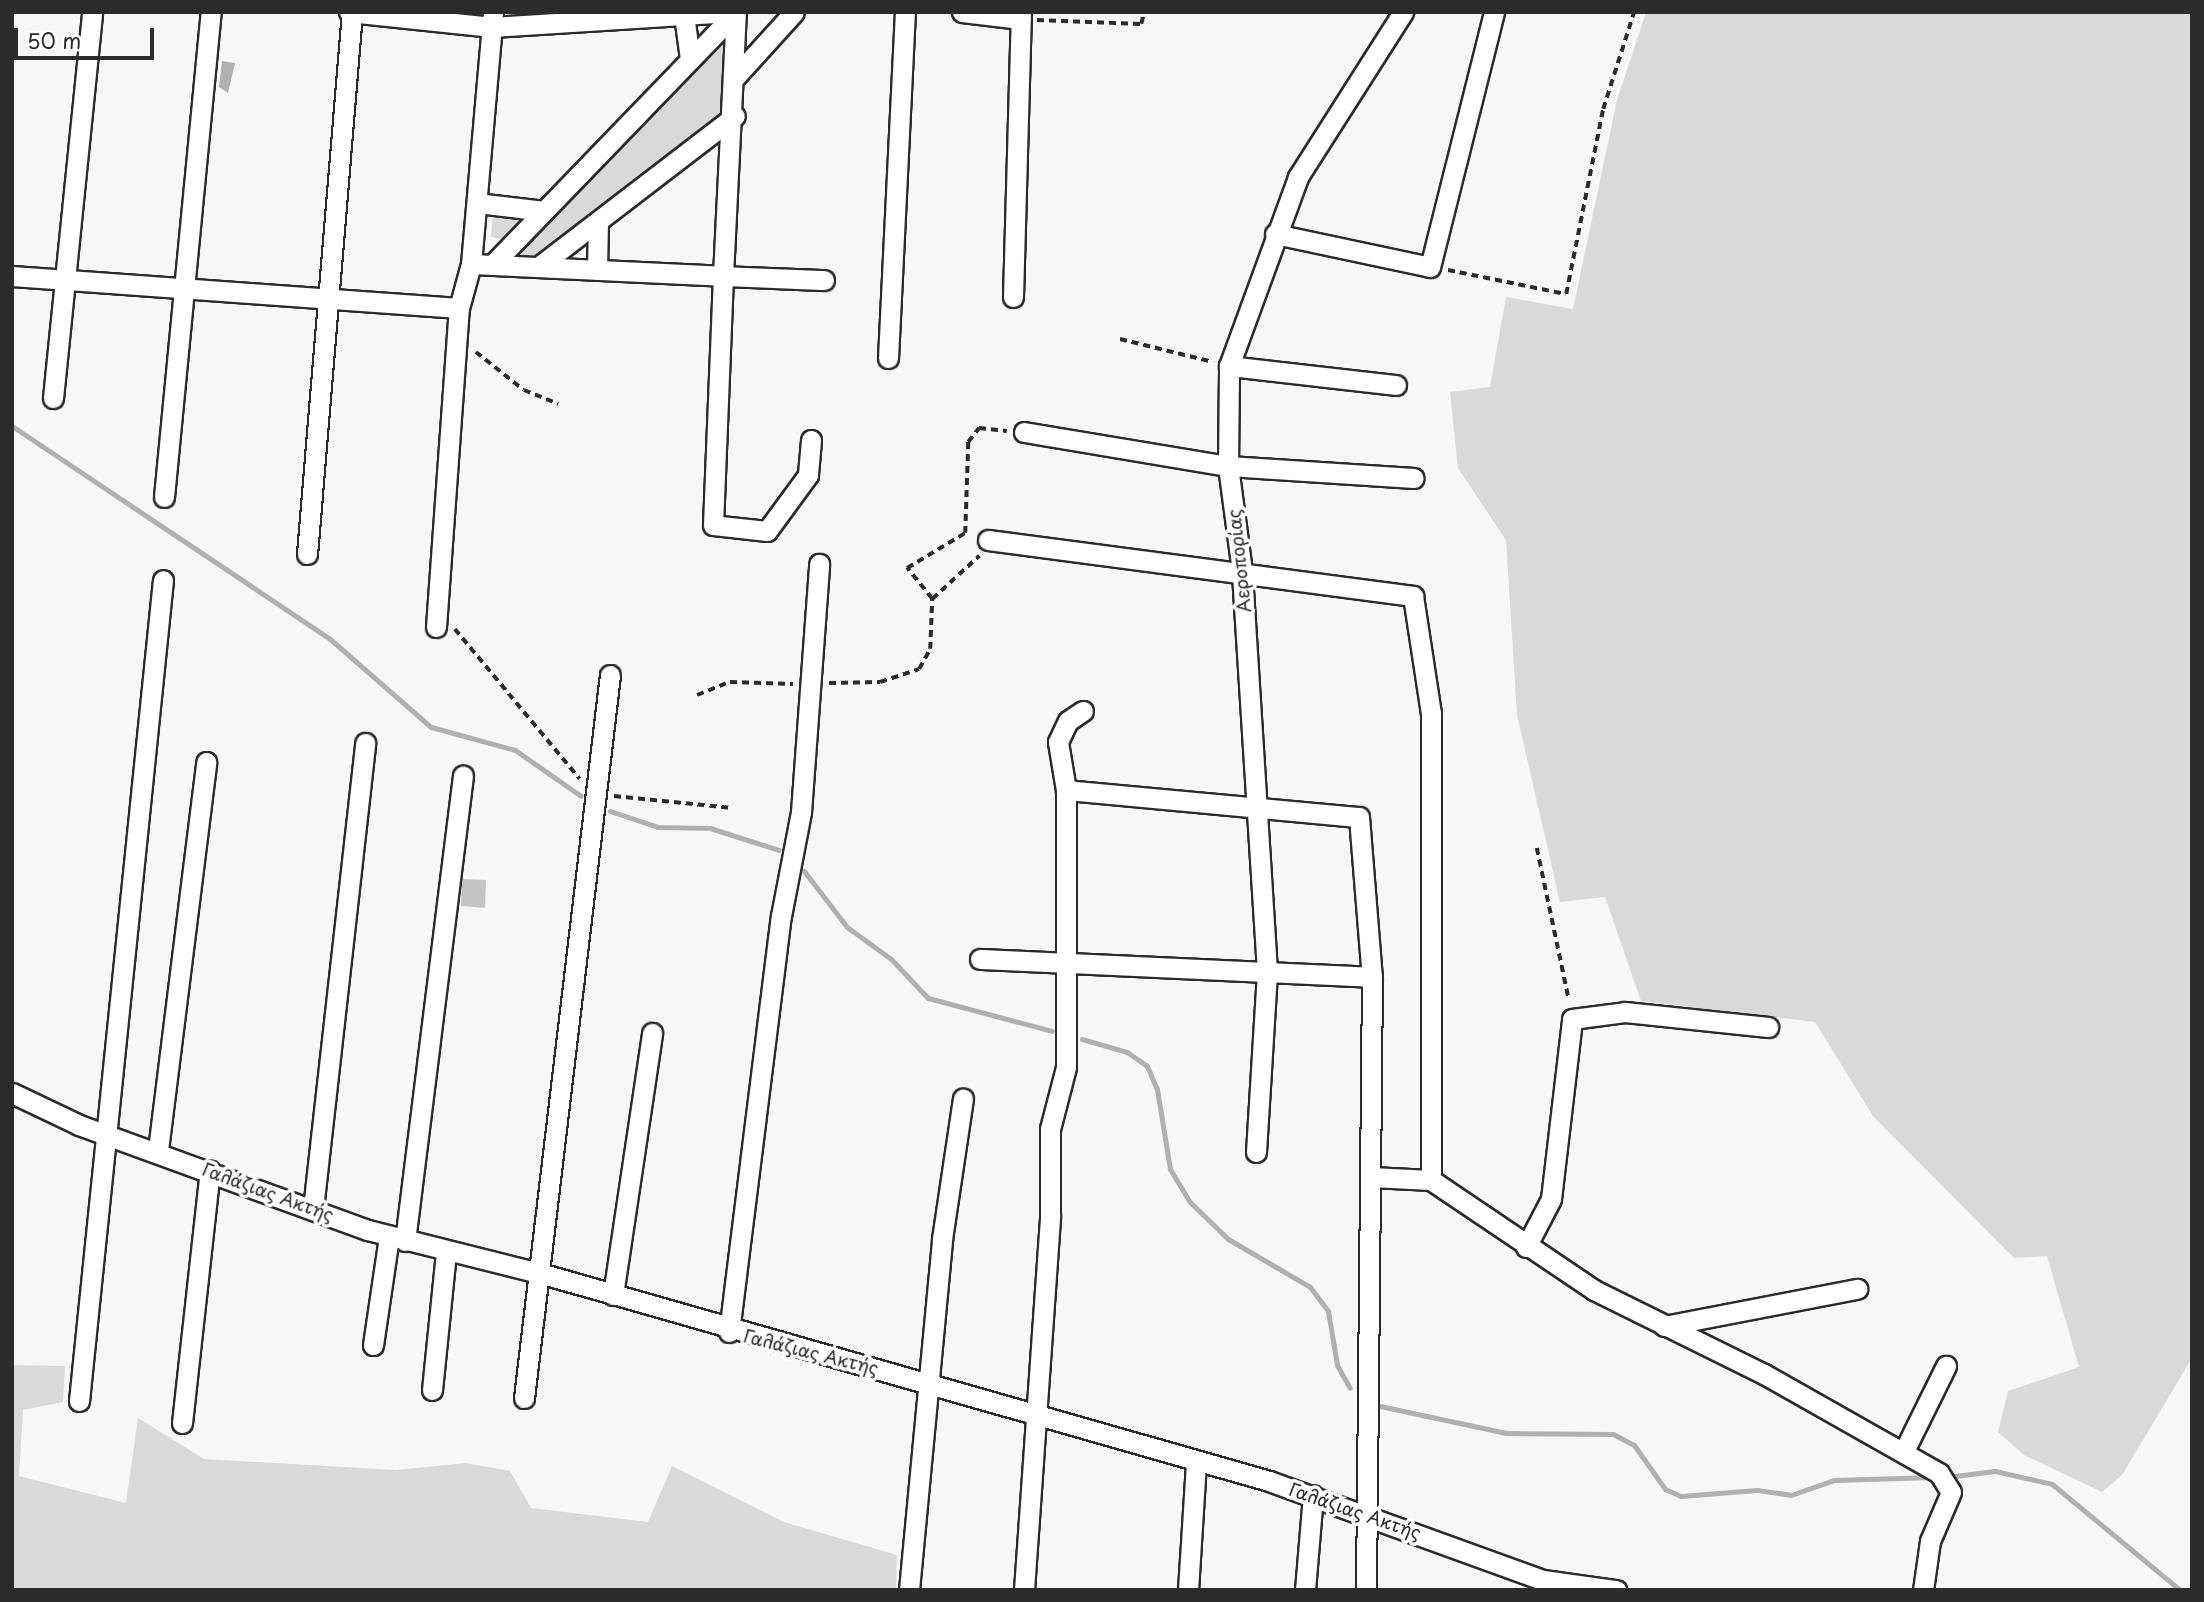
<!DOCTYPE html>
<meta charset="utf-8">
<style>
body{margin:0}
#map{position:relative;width:2204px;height:1602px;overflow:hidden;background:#f7f7f7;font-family:"Playpen Sans",sans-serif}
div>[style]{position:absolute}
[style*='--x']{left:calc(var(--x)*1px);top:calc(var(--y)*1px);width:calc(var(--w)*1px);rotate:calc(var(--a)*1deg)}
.green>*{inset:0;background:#d9d9d9}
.water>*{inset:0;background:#b0b0b0}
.stream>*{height:5px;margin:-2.5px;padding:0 2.5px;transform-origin:2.5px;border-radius:2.5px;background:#b0b0b0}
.building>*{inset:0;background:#c4c4c4}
.path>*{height:3.5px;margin-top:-1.75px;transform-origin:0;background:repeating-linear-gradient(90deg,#2b2b2b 0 7px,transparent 0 12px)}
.roads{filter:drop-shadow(2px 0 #2b2b2b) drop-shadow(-2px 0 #2b2b2b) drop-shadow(0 2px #2b2b2b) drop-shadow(0 -2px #2b2b2b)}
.minor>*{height:19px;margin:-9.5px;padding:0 9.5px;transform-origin:9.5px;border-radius:9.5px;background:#fff}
span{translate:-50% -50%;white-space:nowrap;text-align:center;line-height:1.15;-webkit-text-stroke:7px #fff;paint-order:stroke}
.street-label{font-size:18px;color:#2b2b2b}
.frame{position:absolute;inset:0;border:14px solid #2b2b2b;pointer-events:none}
.scale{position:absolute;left:14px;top:28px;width:140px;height:32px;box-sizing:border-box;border:4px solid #2b2b2b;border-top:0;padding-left:9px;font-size:21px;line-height:24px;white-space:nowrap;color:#2b2b2b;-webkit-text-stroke:5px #fff;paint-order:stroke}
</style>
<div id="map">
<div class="green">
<i style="clip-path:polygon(1646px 12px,2192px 12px,2192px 1358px,2122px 1475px,2102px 1492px,2024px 1455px,1998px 1432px,2008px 1391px,2079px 1367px,2047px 1256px,2014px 1258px,1873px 1116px,1815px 1022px,1641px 1001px,1605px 897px,1560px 902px,1517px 715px,1506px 540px,1458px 468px,1450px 392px,1490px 387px,1506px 297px,1573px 309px,1617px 100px)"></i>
<i style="clip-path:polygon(730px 30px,726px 111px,536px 259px,511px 258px)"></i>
<i style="clip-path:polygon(493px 211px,530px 217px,507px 240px,491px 237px)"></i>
<i style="clip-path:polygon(12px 1365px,65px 1366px,63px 1402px,23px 1410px,19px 1476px,126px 1503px,138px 1418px,204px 1459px,396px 1470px,466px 1463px,510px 1471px,531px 1508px,648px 1522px,672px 1466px,784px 1522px,897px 1555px,896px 1590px,12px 1590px)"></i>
</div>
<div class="water">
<i style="clip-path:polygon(222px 61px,235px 63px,228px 93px,219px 87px)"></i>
</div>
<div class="stream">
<i style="--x:12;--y:426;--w:383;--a:33.8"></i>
<i style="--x:330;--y:639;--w:134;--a:41.1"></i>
<i style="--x:431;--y:727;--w:87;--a:15.3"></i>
<i style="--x:515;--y:750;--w:80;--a:34.9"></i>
<i style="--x:610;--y:811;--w:51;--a:18.4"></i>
<i style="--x:658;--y:827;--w:52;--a:1.1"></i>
<i style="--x:710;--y:828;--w:72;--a:17.7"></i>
<i style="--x:804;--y:871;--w:71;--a:52.5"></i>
<i style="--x:847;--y:927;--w:54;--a:36"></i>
<i style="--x:891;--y:959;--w:54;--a:46.5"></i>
<i style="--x:928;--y:998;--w:128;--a:14.9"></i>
<i style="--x:1082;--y:1039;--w:47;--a:16.1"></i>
<i style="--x:1127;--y:1052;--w:24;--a:35"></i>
<i style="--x:1147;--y:1066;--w:25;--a:67"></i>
<i style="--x:1157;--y:1089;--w:81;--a:80.8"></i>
<i style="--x:1170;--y:1169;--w:39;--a:59"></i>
<i style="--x:1190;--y:1202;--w:53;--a:44.2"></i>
<i style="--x:1228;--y:1239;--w:95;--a:30.3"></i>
<i style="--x:1310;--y:1287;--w:30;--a:53"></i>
<i style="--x:1328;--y:1311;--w:55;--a:80.5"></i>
<i style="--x:1337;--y:1365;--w:26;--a:61"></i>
<i style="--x:1380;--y:1406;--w:129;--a:12.1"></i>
<i style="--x:1506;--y:1433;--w:107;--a:0.5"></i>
<i style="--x:1613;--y:1434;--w:24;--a:28"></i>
<i style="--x:1634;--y:1445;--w:54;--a:54.8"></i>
<i style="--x:1665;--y:1489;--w:17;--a:24"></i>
<i style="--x:1681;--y:1496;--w:76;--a:-4.5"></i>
<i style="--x:1757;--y:1490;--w:34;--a:8"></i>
<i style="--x:1791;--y:1495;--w:46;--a:-19.2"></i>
<i style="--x:1834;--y:1480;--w:100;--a:-1.7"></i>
<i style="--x:1947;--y:1477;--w:48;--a:-7.1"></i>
<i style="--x:1995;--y:1471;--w:58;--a:12.8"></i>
<i style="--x:2052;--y:1484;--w:166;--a:39.6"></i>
</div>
<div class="building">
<i style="clip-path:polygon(462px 879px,486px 880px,485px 908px,461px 906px)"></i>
</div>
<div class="path">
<i style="--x:1037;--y:20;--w:104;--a:2.2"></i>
<i style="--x:1141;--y:24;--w:12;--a:-76"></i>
<i style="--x:1448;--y:270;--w:120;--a:11.5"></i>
<i style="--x:1566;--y:294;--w:189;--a:-78.7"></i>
<i style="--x:1603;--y:109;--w:102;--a:-72.3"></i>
<i style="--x:1120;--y:339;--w:96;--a:13.9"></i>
<i style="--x:476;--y:352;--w:61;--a:38.4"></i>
<i style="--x:524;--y:390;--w:37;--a:22"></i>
<i style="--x:932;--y:599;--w:64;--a:-42.5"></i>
<i style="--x:455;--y:629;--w:195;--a:50.2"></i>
<i style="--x:829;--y:683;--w:51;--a:-1.1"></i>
<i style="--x:880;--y:682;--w:41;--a:-18.4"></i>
<i style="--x:919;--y:669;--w:23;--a:-61"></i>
<i style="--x:930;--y:649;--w:50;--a:-87.7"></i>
<i style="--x:932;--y:599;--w:40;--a:-129"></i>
<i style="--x:907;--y:568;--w:68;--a:-31.1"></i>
<i style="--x:965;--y:533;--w:91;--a:-88.1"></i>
<i style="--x:968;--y:442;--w:18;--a:-52"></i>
<i style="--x:979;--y:428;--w:28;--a:6"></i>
<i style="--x:697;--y:695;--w:35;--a:-22"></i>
<i style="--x:730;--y:682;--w:63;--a:1.8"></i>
<i style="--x:614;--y:796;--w:119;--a:5.8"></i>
<i style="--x:1537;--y:848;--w:155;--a:78.1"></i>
</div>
<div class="roads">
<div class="minor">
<i style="--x:349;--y:12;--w:144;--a:6"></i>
<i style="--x:492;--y:27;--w:239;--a:-3.6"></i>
<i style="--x:962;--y:12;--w:59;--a:6.8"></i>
<i style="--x:684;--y:15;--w:44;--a:82.2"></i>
<i style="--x:736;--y:76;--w:86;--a:-47.8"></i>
<i style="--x:477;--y:203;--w:67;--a:6.8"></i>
<i style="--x:1275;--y:234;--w:158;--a:12"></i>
<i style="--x:1430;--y:267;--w:263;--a:-75.9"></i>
<i style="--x:471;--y:264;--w:252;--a:2.7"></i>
<i style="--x:723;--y:276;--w:264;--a:-87.2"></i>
<i style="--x:492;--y:265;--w:351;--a:-46"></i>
<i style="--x:538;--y:267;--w:248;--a:-37.5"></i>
<i style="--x:597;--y:270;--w:48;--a:-88.8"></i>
<i style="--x:12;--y:276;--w:448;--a:4.1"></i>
<i style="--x:459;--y:308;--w:46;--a:-74.7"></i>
<i style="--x:471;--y:264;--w:253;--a:-85"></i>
<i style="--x:1013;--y:297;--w:285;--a:-88.4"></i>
<i style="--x:888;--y:358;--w:346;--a:-87.2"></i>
<i style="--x:1229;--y:366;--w:168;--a:6.5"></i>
<i style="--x:53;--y:398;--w:388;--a:-84.2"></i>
<i style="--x:1024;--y:432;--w:207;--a:9.5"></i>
<i style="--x:1228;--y:466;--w:186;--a:3.7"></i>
<i style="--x:811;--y:440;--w:35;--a:95"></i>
<i style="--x:808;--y:475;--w:69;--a:126.2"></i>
<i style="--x:767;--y:531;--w:54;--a:-173.7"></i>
<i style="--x:713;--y:525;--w:249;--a:-87.7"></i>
<i style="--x:723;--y:276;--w:101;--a:2.3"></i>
<i style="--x:164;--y:497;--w:487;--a:-84.5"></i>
<i style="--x:988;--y:540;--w:429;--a:7.5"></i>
<i style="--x:1413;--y:596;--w:118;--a:81.3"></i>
<i style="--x:1431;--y:713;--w:467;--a:90"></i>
<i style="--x:1431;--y:1180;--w:60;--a:-177.1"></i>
<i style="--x:307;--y:554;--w:544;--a:-85.25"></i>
<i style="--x:436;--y:627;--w:320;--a:-85.9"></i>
<i style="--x:1066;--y:790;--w:49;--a:-99.5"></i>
<i style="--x:1058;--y:742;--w:23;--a:-65"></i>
<i style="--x:1068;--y:721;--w:18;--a:-34"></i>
<i style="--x:980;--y:959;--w:392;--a:2.6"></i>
<i style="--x:1372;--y:977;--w:613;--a:90.56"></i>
<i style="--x:12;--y:1093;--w:74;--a:25.5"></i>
<i style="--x:79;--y:1125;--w:307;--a:20"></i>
<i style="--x:368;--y:1230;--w:180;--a:14.1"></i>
<i style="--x:543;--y:1274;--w:755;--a:15.91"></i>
<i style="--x:1269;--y:1481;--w:291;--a:19.9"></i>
<i style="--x:1543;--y:1580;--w:74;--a:7.8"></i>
<i style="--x:158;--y:1150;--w:391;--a:-82.9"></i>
<i style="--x:1256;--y:1152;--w:181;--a:-86.5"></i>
<i style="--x:1267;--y:971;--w:401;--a:-93.6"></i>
<i style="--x:1242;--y:571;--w:106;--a:-97.6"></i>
<i style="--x:1228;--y:466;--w:100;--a:-89.4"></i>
<i style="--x:1229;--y:366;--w:201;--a:-69.9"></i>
<i style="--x:1298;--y:177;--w:196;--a:-57.5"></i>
<i style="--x:1431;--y:1180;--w:197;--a:34"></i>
<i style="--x:1594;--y:1290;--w:190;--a:26.3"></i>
<i style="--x:1764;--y:1374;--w:201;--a:29.5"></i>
<i style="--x:1939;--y:1473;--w:22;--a:58"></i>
<i style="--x:1951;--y:1492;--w:53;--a:113.2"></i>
<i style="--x:1930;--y:1541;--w:49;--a:98.1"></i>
<i style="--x:313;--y:1209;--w:469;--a:-83.6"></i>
<i style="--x:405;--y:1241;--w:469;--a:-82.9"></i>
<i style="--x:1526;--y:1247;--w:54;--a:-62.5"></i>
<i style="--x:1551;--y:1199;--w:181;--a:-83.3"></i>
<i style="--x:1572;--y:1019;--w:53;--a:-7.5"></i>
<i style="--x:1625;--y:1012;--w:144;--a:6"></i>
<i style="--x:613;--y:1295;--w:265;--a:-81.5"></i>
<i style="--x:1664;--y:1326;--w:197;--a:-10.9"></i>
<i style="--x:729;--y:1332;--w:419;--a:-82.9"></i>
<i style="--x:781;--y:916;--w:106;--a:-79.1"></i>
<i style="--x:801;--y:812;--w:249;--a:-85.8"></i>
<i style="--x:373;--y:1345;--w:110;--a:-81.6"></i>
<i style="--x:432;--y:1390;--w:140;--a:-84.2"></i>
<i style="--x:524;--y:1398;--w:728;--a:-83.22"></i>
<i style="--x:79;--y:1401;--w:825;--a:-84.16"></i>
<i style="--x:182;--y:1423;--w:254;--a:-83.7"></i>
<i style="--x:1904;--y:1451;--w:95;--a:-63.7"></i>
<i style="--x:909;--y:1590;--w:353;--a:-84.6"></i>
<i style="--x:942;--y:1239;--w:142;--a:-81.5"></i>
<i style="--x:1024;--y:1590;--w:376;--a:-86"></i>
<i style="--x:1050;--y:1215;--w:86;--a:-90"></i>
<i style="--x:1050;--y:1129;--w:64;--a:-75.5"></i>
<i style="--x:1066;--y:1067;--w:277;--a:-90"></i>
<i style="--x:1066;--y:790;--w:294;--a:5.3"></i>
<i style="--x:1359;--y:817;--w:161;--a:85.4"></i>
<i style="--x:1188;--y:1590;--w:128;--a:-86.4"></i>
<i style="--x:1305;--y:1590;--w:95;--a:-85.2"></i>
</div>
</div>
<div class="street-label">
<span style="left:1239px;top:561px;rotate:-96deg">Αεροπορίας</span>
<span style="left:268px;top:1192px;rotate:20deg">Γαλάζιας Ακτής</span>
<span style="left:811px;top:1352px;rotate:14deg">Γαλάζιας Ακτής</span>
<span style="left:1355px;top:1511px;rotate:19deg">Γαλάζιας Ακτής</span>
</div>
<div class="frame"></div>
<div class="scale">50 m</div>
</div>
